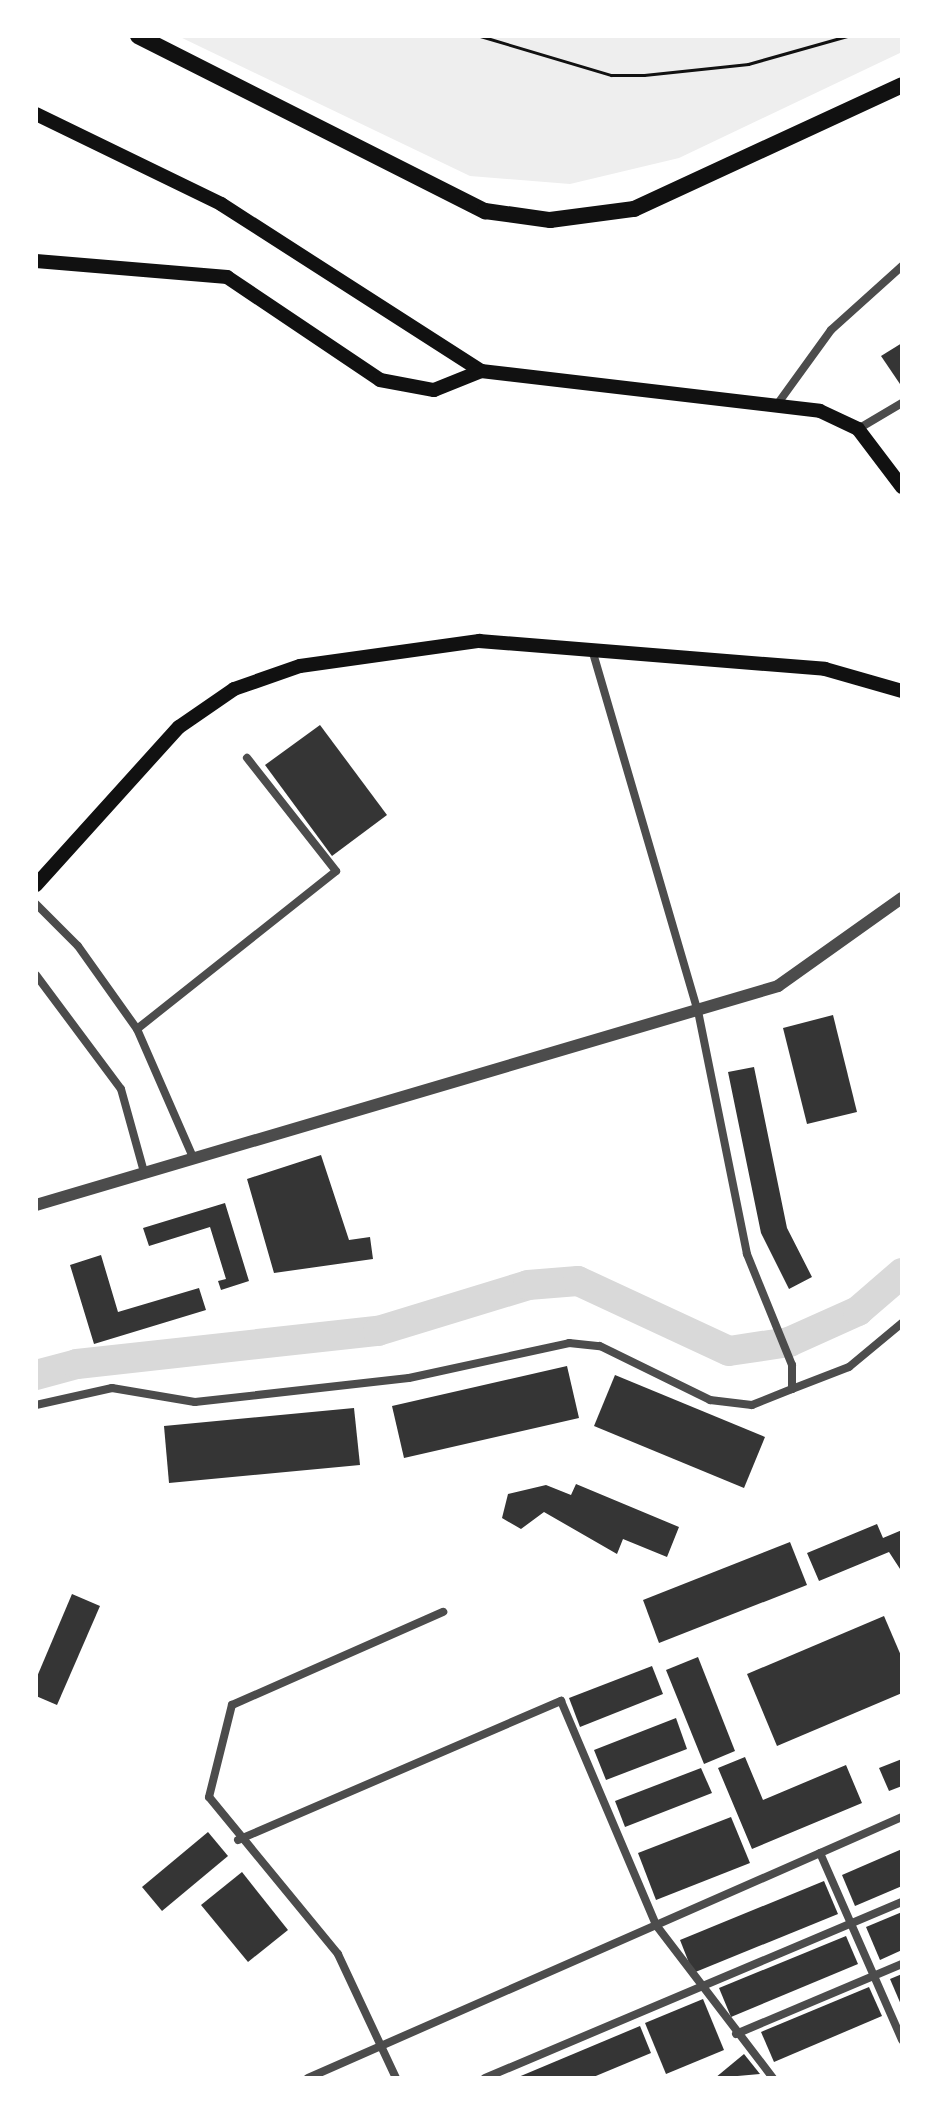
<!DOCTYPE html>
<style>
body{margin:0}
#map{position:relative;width:938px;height:2114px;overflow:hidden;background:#fff;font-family:Helvetica,sans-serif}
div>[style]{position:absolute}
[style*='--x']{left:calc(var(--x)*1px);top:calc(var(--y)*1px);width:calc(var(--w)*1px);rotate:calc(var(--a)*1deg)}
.green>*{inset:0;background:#eee}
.river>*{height:30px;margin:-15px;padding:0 15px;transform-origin:15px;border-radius:15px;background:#d9d9d9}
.building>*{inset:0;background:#353535}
.path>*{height:3px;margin:-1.5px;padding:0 1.5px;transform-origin:1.5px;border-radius:1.5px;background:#111}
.minor>*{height:8px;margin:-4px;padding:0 4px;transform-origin:4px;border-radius:4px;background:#4c4c4c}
.tertiary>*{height:12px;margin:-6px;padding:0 6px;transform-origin:6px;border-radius:6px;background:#4c4c4c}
.secondary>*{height:14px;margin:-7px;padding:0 7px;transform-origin:7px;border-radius:7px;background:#111}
.primary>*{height:16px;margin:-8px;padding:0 8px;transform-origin:8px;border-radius:8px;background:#111}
span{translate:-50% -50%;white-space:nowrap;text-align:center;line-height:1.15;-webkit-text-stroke:6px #fff;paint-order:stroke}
.frame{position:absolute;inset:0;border:38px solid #fff;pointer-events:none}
</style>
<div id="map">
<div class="green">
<i style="clip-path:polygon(178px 36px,902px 36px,902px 52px,679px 158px,570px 184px,470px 176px)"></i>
</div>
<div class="river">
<i style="--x:36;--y:1375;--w:42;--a:-15"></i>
<i style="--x:77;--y:1364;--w:303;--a:-6.3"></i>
<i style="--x:378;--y:1331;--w:157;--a:-17"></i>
<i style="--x:528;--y:1285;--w:50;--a:-4.6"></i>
<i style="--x:578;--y:1281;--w:166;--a:24.9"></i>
<i style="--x:729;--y:1351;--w:61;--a:-8.5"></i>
<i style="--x:789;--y:1342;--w:76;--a:-24.2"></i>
<i style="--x:858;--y:1311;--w:58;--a:-40.8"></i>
</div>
<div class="building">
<i style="clip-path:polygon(902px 343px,902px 387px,881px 356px)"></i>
<i style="clip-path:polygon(320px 725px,387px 815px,332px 856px,265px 765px)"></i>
<i style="clip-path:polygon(833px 1015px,857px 1112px,807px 1124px,783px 1028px)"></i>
<i style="clip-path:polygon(754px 1067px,787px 1228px,812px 1277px,789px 1289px,761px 1233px,728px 1072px)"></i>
<i style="clip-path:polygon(321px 1155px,349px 1240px,370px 1237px,373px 1259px,274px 1273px,247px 1179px)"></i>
<i style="clip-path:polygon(225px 1203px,249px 1281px,221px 1290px,218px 1281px,226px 1279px,210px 1227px,149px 1246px,143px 1228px)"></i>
<i style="clip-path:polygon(101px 1255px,118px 1312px,199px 1288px,206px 1310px,94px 1344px,70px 1265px)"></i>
<i style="clip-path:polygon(567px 1366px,579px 1418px,404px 1458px,392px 1406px)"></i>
<i style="clip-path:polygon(615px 1375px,765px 1437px,744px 1488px,594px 1426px)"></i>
<i style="clip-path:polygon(354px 1408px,360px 1465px,169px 1483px,164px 1426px)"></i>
<i style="clip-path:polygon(576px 1484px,679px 1527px,667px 1557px,623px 1539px,617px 1554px,544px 1512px,521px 1529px,502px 1518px,508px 1494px,546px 1485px,571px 1495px)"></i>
<i style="clip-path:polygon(877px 1524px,883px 1538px,902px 1530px,902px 1572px,889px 1552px,819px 1581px,807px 1553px)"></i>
<i style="clip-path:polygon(790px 1542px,807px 1585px,659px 1643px,643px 1600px)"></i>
<i style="clip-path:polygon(72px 1594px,100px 1606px,57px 1705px,36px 1696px,36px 1679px)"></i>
<i style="clip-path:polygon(884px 1616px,902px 1658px,902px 1693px,777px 1746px,747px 1674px)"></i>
<i style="clip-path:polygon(698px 1657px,735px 1751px,704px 1764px,666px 1670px)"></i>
<i style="clip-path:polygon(652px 1666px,663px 1694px,580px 1727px,569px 1698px)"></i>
<i style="clip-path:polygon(676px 1718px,687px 1749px,606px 1780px,594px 1750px)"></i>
<i style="clip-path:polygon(745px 1757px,763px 1800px,846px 1765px,862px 1803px,752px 1849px,718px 1768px)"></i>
<i style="clip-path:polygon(902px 1759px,902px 1786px,889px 1791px,879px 1768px)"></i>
<i style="clip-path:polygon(701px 1768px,712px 1793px,625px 1827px,615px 1801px)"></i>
<i style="clip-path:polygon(731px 1817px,750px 1863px,656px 1900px,638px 1853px)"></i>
<i style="clip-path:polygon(208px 1832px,228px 1856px,162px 1911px,142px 1887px)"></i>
<i style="clip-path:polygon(902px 1849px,902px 1886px,855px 1906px,842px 1875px)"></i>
<i style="clip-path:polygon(242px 1872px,288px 1930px,248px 1962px,201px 1905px)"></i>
<i style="clip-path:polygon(824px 1881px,838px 1914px,693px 1973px,680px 1940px)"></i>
<i style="clip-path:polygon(902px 1912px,902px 1950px,880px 1960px,866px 1927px)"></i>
<i style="clip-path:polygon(846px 1936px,858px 1964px,731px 2017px,719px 1988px)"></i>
<i style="clip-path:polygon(902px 1974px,902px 2007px,890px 1979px)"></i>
<i style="clip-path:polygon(869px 1987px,882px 2016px,774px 2062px,761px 2032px)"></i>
<i style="clip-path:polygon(703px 1999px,724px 2050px,666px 2074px,645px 2023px)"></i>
<i style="clip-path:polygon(640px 2026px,651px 2053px,591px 2078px,516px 2078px)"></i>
<i style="clip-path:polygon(744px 2054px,760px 2074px,715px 2078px)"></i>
</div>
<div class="path">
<i style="--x:480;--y:36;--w:137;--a:16.6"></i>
<i style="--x:611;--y:75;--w:33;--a:0"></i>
<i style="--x:644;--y:75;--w:105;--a:-6"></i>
<i style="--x:748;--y:64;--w:103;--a:-15.8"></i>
</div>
<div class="minor">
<i style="--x:776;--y:406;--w:94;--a:-54.1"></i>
<i style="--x:831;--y:330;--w:96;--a:-42"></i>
<i style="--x:858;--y:429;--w:51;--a:-30.6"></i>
<i style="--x:36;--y:904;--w:59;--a:45"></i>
<i style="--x:78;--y:946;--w:102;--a:54.6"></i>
<i style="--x:137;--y:1029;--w:140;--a:66.4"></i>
<i style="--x:36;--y:975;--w:142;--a:53.3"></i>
<i style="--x:121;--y:1089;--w:86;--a:74.5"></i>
<i style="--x:137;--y:1029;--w:254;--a:-38.4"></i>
<i style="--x:336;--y:871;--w:144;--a:-128.2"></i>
<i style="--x:792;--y:1389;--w:61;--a:-21.1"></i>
<i style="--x:849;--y:1367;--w:69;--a:-39.7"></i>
<i style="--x:36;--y:1405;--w:78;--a:-12.6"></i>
<i style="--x:112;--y:1388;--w:84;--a:9.6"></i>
<i style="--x:195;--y:1402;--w:215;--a:-6.4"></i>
<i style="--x:409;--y:1378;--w:164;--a:-12.3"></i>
<i style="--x:569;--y:1343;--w:31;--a:6"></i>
<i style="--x:600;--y:1346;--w:123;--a:26.1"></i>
<i style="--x:710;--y:1400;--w:42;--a:6.8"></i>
<i style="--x:752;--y:1405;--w:43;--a:-21.8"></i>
<i style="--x:792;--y:1389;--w:24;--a:-90"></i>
<i style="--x:792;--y:1365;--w:120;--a:-112.1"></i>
<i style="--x:747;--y:1254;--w:247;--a:-101.4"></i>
<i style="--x:698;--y:1012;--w:377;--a:-106.3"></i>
<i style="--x:238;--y:1840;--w:352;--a:-23.3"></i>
<i style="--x:561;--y:1701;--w:243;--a:67"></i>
<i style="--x:656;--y:1925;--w:193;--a:52.6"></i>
<i style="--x:820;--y:1853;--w:204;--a:66.3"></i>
<i style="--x:736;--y:2034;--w:180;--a:-22.9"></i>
<i style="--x:308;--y:2078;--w:649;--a:-23.72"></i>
<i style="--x:396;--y:2078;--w:137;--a:-115.1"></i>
<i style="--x:338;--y:1954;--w:203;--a:-129.4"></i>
<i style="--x:209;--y:1797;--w:95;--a:-76"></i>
<i style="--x:232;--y:1705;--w:231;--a:-23.8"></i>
<i style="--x:485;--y:2078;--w:453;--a:-22.9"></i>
</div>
<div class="tertiary">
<i style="--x:36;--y:1205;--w:774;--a:-16.44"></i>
<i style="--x:778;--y:986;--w:152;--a:-35.4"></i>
</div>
<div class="secondary">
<i style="--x:36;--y:114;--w:206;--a:25.9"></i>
<i style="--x:221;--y:204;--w:309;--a:32.7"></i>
<i style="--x:481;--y:371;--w:341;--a:6.7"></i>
<i style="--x:820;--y:411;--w:42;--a:25.3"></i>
<i style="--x:858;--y:429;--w:73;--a:52.8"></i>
<i style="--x:36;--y:261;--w:192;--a:4.8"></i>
<i style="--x:227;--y:277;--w:184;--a:33.9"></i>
<i style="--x:380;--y:380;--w:55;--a:10.5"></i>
<i style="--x:434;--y:390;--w:51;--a:-22"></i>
<i style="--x:36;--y:885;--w:213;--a:-47.9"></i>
<i style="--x:179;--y:727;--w:67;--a:-34.6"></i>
<i style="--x:234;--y:689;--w:70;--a:-19.2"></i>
<i style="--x:300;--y:666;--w:181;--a:-8"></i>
<i style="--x:479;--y:641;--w:347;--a:4.6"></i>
<i style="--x:825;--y:669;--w:80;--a:15.9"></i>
</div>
<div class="primary">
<i style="--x:138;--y:36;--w:389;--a:26.8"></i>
<i style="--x:485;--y:211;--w:66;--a:7.9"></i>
<i style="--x:550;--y:220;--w:85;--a:-7.5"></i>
<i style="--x:634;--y:209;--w:295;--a:-24.8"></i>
</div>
<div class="frame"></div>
</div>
